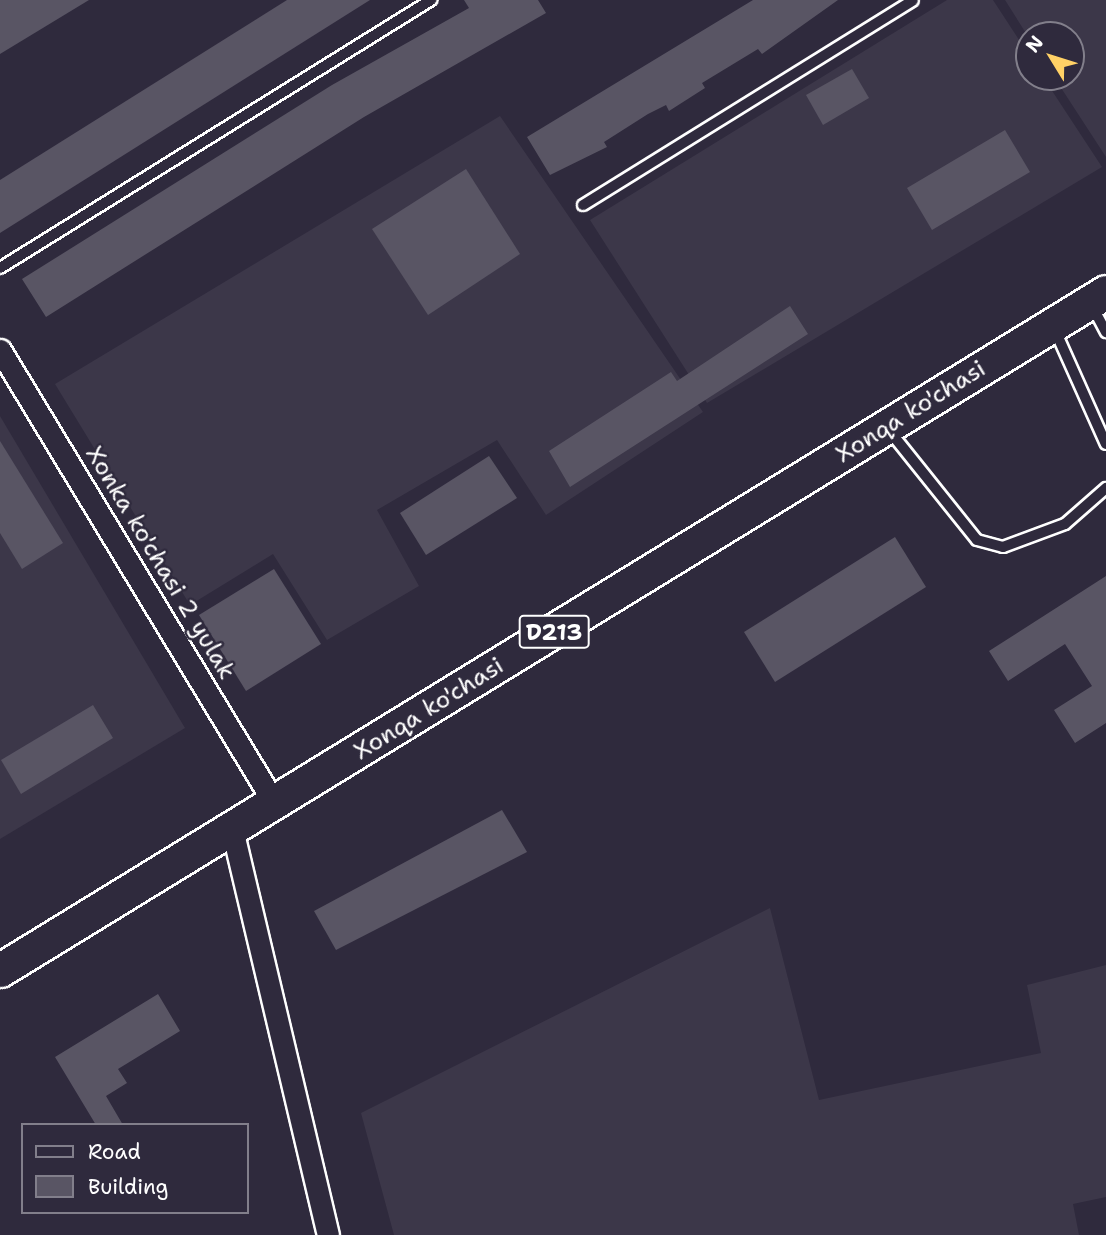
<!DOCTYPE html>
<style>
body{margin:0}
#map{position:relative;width:1106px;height:1235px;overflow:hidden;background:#2f2a3d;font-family:"Shantell Sans",sans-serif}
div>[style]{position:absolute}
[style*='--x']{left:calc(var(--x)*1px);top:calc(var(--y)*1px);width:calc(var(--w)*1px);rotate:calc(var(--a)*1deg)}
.built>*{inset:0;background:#3c3749}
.building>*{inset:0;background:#595564}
.roads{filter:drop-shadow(2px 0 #fff) drop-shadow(-2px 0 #fff) drop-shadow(0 2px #fff) drop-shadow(0 -2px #fff)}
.service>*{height:10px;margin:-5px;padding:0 5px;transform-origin:5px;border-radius:5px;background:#2f2a3d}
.minor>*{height:21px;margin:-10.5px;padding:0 10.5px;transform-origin:10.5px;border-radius:10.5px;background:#2f2a3d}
.primary>*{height:33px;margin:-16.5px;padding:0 16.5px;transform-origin:16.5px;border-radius:16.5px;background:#2f2a3d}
span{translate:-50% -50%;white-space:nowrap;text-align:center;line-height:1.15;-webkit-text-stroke:5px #2f2a3d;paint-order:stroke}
.shield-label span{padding:2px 5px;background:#2f2a3d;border:2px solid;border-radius:5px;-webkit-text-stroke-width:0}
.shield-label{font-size:23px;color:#fff;font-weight:700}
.street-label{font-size:24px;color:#fff}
.legend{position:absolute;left:21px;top:1123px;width:228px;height:91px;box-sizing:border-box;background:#2f2a3d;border:2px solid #827f8b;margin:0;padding:9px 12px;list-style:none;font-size:21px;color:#fff}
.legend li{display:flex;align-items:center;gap:14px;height:35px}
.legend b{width:35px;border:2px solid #827f8b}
.north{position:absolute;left:1015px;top:21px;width:70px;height:70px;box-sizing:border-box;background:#2f2a3d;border:2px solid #827f8b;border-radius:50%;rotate:308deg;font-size:19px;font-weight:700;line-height:28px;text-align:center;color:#fff}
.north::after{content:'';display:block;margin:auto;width:24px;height:32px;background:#ffd166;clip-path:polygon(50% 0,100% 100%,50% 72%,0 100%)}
</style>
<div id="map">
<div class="built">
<i style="clip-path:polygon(947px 0,993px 0,1029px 55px,1029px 77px,1043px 77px,1102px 167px,707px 403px,590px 220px)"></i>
<i style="clip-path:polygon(1005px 0,1106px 0,1106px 157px,1054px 77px,1071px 77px,1071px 35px,1029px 38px)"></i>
<i style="clip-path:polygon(500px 116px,703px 412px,546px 515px,497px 440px,377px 510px,419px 586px,327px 640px,273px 554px,190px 605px,55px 384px)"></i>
<i style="clip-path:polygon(0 416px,185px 728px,0 839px)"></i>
<i style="clip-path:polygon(770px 908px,819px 1100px,1041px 1053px,1027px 985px,1106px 965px,1106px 1197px,1073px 1204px,1079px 1235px,394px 1235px,361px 1113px)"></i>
</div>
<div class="building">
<i style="clip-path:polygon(0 0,89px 0,0 54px)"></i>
<i style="clip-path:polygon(287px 0,370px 0,0 233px,0 180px)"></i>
<i style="clip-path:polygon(464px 0,538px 0,546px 13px,364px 117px,46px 317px,22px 279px,332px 85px,469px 8px)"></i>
<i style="clip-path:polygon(753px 0,838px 0,762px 54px,758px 49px,702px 83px,705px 88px,669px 111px,666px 105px,648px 114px,604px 142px,607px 147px,550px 175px,527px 137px)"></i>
<i style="clip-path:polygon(852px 69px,869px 98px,823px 125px,806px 95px)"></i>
<i style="clip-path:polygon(1005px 130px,1030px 172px,932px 230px,907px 188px)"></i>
<i style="clip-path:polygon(466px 169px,520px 254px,428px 315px,372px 229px)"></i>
<i style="clip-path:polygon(790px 306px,808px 334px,570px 487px,549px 451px,671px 372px,677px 381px)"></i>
<i style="clip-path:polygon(0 441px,63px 543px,22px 569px,0 533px)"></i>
<i style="clip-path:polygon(489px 456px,517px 498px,426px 555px,400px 513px)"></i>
<i style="clip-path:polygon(895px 537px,926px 587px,775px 682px,744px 632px)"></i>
<i style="clip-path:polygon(274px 569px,321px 644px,246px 691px,199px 615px)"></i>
<i style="clip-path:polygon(1106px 576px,1106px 723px,1075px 743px,1054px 710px,1092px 686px,1065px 644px,1008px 681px,989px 651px)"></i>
<i style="clip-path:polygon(93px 705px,113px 738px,21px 794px,1px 760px)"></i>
<i style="clip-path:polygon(502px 810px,527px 852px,336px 950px,314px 911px)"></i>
<i style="clip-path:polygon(158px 994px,180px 1031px,118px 1069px,127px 1083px,106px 1096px,123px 1125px,96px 1125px,55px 1057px)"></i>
</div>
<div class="roads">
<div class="service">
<i style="--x:583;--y:205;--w:388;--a:-31.8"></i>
<i style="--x:0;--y:268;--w:508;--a:-31.87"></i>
<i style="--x:1091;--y:304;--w:32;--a:62"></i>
<i style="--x:1054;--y:328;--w:127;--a:65.9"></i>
<i style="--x:888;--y:429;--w:142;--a:51.3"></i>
<i style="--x:977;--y:540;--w:27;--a:15"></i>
<i style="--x:1003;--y:547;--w:66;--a:-20.4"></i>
<i style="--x:1065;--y:524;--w:55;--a:-41.3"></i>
</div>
<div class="minor">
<i style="--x:0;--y:350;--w:531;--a:58.8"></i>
<i style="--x:232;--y:829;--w:417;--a:76.7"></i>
</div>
<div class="primary">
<i style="--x:0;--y:970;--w:1297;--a:-31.51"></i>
</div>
</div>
<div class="shield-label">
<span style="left:554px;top:632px">D213</span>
</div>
<div class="street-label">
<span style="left:911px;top:412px;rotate:-32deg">Xonqa ko'chasi</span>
<span style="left:160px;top:563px;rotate:59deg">Xonka ko'chasi 2 yulak</span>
<span style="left:429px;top:709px;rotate:-32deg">Xonqa ko'chasi</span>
</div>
<ul class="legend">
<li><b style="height:9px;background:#2f2a3d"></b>Road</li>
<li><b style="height:19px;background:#595564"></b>Building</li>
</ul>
<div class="north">N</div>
</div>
